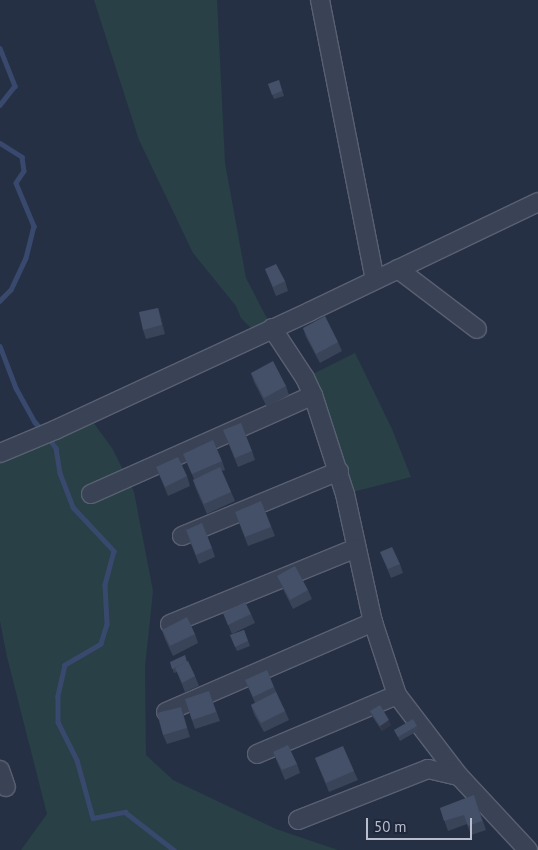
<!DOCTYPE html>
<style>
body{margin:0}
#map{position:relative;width:538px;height:850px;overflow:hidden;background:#263045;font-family:"PT Sans",sans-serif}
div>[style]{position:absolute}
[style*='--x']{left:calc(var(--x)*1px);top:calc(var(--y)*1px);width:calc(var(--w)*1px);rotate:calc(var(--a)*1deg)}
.green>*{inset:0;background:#284046}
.stream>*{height:4.5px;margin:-2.25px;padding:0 2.25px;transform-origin:2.25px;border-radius:2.25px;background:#38496d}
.roads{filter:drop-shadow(1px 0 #596072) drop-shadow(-1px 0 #596072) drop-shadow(0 1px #596072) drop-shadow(0 -1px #596072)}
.street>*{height:18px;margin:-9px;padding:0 9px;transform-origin:9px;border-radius:9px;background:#3a4355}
.wall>*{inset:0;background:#3a4459}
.shaded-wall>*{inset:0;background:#303749}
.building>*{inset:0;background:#444f68}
span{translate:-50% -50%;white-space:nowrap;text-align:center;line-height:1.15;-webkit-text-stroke:4px #1f273a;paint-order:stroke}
.scale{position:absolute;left:366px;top:818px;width:106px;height:22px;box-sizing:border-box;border:2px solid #b8bece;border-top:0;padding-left:6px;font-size:15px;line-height:18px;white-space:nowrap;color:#b8bece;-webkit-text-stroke:4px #1f273a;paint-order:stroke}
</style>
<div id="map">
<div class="green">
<i style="clip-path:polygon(94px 0,217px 0,225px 163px,246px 278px,272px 328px,258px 335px,241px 318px,236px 306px,193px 253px,139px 140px)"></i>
<i style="clip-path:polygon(355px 353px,392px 429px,411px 477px,345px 494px,305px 378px)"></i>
<i style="clip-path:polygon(87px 414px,112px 448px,134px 492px,153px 591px,145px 667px,146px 755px,173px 780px,276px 829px,338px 850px,21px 850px,47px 814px,7px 657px,0 621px,0 453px)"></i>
</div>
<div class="stream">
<i style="--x:0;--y:48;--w:41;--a:68.5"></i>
<i style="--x:15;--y:86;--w:24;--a:128"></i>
<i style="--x:0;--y:143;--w:26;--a:32"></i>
<i style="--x:22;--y:157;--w:14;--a:82"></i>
<i style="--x:24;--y:171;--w:14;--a:124"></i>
<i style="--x:16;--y:183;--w:47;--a:67.3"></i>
<i style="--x:34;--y:226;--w:33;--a:104"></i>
<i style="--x:26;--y:258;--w:35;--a:115"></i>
<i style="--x:11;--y:290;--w:16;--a:135"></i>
<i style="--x:0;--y:346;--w:45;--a:69.1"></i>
<i style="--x:16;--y:388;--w:39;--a:61"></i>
<i style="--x:35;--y:422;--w:12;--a:48"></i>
<i style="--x:48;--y:437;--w:14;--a:54"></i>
<i style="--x:56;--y:448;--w:25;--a:81"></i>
<i style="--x:60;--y:473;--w:36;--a:69"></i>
<i style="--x:73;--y:507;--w:60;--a:47"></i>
<i style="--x:114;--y:551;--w:35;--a:105"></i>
<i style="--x:105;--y:585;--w:39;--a:87"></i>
<i style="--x:107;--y:624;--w:21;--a:107"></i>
<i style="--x:101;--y:644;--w:42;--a:149.7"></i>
<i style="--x:65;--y:665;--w:32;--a:103"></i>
<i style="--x:58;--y:696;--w:26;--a:90"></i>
<i style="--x:58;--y:722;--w:42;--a:63.4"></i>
<i style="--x:77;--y:760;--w:60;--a:74.6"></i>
<i style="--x:93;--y:818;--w:33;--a:-11"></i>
<i style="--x:125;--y:812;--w:62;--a:37.8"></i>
</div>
<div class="roads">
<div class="street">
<i style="--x:320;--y:0;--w:285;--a:78.9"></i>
<i style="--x:398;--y:269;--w:99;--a:37.2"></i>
<i style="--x:272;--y:328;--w:60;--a:56.6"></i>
<i style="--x:305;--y:378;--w:19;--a:65"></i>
<i style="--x:313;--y:395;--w:104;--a:72.1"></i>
<i style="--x:345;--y:494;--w:131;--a:77.7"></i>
<i style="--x:373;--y:622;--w:77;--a:71.8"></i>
<i style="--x:397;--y:695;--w:102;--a:52.6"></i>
<i style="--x:459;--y:776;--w:101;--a:47"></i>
<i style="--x:0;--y:453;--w:60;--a:-22.7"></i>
<i style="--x:55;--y:430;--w:282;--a:-24.9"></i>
<i style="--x:311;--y:311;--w:252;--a:-25.6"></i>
<i style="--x:91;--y:494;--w:243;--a:-24"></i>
<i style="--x:182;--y:536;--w:170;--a:-22.5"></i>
<i style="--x:170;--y:624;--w:201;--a:-22.2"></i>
<i style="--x:166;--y:712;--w:226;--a:-23.5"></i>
<i style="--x:257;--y:754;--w:152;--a:-22.9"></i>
<i style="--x:0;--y:770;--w:18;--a:71"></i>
<i style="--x:298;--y:820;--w:140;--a:-21.4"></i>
<i style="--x:428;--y:769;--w:32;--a:13"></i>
</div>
</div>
<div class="wall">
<i style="clip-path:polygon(279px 80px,284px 96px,274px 99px,268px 84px)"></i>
<i style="clip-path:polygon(265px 269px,285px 281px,288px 291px,276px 296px)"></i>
<i style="clip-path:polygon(158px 308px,161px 317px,165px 334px,146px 339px,143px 330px)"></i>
<i style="clip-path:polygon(303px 328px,338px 342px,342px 351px,320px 363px,306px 337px)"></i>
<i style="clip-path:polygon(251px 373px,286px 386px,289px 395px,267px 407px,254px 382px)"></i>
<i style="clip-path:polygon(223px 430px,252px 451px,255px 460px,238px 467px)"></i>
<i style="clip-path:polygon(183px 454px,222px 461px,225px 470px,222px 471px,235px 501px,207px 514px,196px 489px,193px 480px,194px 479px)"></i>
<i style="clip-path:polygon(156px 467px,187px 476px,190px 486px,168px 496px)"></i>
<i style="clip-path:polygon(261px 501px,275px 536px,248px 546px,235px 512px)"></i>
<i style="clip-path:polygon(189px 539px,212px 548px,215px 557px,199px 564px)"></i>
<i style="clip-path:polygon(380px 552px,400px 564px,403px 573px,391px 578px)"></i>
<i style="clip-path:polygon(277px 576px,308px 590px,312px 599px,293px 609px,281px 585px)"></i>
<i style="clip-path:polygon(223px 613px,251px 614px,255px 623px,232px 634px)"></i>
<i style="clip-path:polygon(162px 630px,195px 634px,198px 643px,173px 656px,165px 639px)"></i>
<i style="clip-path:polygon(244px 630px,250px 646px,237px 651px,230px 635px)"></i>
<i style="clip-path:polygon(170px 662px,187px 662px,195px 676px,199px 686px,185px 692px,177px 672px,174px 673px)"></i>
<i style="clip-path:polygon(245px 680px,274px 687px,277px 694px,285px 711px,289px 720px,264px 732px,254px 714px,251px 705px,255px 703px)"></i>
<i style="clip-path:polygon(209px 691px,220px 721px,195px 729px,185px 699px)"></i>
<i style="clip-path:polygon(181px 707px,190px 737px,167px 744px,163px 735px)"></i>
<i style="clip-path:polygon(370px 711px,391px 725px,382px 731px,372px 716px)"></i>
<i style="clip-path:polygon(417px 726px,419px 730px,400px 741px,394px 730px)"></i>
<i style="clip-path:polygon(273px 752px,297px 764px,300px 773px,285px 780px)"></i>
<i style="clip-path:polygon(315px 758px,354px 771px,358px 780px,329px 792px)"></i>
<i style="clip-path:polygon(474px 795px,486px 830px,471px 835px,467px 824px,448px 831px,440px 808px)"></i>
</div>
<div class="shaded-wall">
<i style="clip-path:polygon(158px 308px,161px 317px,165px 334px,162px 325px)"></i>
<i style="clip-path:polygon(181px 707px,184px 716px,190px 737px,187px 728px)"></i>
<i style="clip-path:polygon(389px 720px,391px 725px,382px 731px,380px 726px)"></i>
</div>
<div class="building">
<i style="clip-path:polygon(279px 80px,282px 91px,272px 95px,268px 84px)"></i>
<i style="clip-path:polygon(276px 264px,285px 281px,273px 287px,265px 269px)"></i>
<i style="clip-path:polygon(158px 308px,162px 325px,143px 330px,139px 312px)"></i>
<i style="clip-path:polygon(325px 316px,338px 342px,316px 354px,303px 328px)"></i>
<i style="clip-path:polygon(273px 361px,286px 386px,264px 398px,251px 373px)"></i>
<i style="clip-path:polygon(241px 423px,252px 451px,235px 458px,223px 430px)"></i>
<i style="clip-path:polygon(213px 440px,222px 461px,192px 474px,183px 454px)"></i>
<i style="clip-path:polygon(178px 457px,187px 476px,165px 487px,156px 467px)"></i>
<i style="clip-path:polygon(220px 467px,231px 492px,204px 504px,193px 480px)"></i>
<i style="clip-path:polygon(261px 501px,271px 527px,245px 537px,235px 512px)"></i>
<i style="clip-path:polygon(202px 523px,212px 548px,196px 555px,186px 530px)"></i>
<i style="clip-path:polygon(392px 547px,400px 564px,388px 569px,380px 552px)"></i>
<i style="clip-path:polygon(295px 566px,308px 590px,290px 600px,277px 576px)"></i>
<i style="clip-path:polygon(245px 602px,251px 614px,228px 625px,223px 613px)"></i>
<i style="clip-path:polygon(187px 617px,195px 634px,170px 646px,162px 630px)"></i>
<i style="clip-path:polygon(244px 630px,248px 641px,235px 647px,230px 635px)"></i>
<i style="clip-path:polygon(185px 655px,187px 662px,172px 669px,170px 662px)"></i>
<i style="clip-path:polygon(188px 661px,195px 676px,182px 683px,175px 668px)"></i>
<i style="clip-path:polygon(267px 670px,274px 687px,253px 697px,245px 680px)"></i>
<i style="clip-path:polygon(209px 691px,216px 712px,192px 720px,185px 699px)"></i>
<i style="clip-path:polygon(276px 692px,285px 711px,261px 723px,251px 705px)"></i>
<i style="clip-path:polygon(380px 705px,389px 720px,380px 726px,370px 711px)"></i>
<i style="clip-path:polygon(181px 707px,187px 728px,163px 735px,157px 713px)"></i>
<i style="clip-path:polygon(413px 719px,417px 726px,398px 737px,394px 730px)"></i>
<i style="clip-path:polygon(288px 745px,297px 764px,282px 770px,273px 752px)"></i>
<i style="clip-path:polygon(343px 746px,354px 771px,326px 783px,315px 758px)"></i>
<i style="clip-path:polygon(474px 795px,482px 821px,468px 826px,464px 815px,444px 821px,440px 808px)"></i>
</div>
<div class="scale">50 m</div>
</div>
